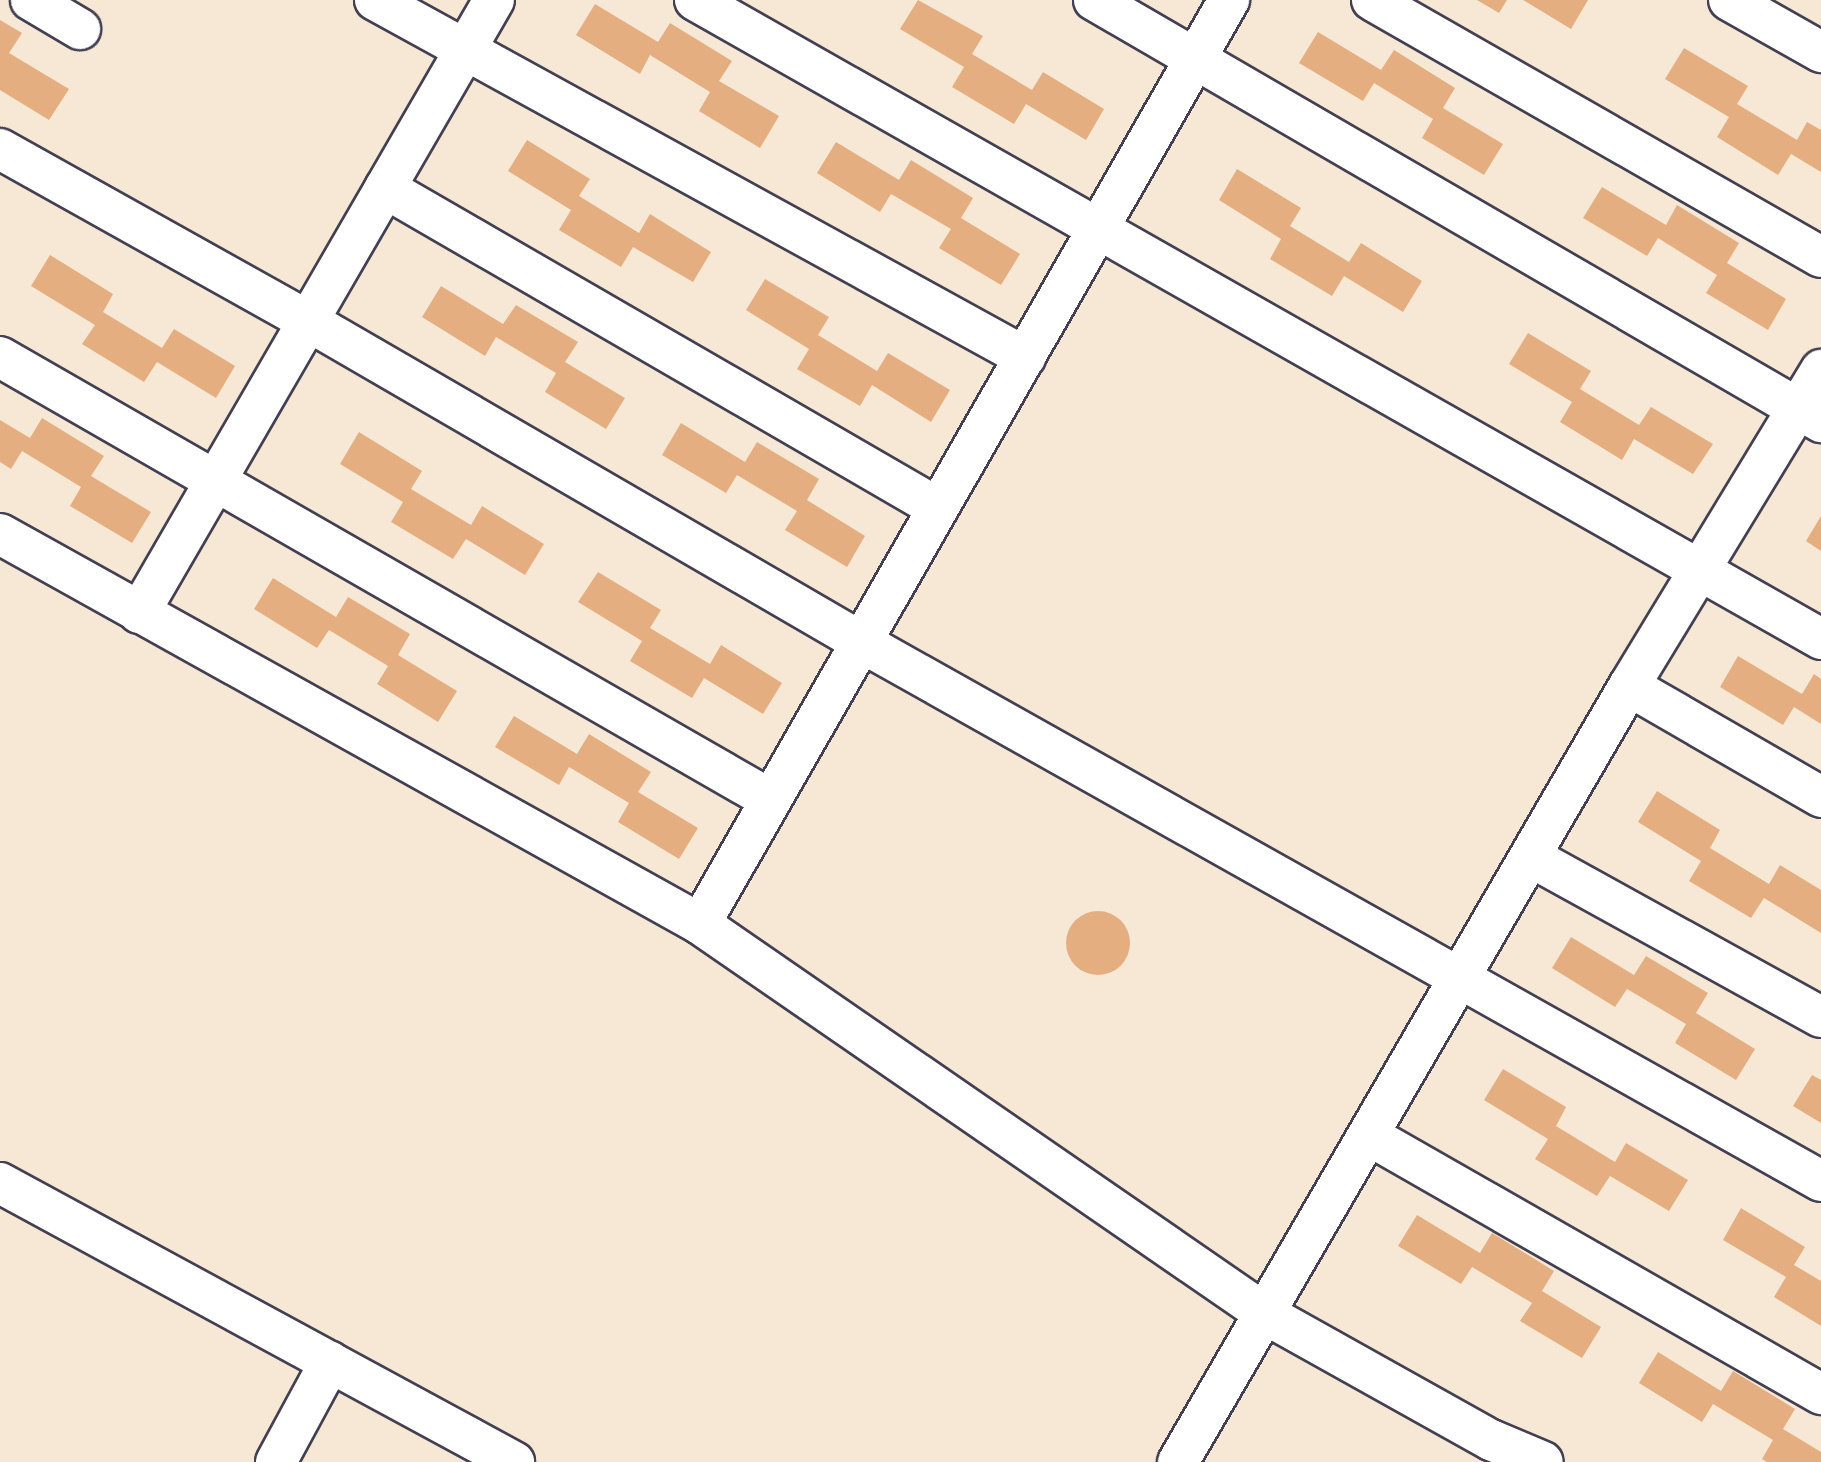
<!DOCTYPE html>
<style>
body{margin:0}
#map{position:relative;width:1821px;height:1462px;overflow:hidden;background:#f7e8d5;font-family:Caveat,sans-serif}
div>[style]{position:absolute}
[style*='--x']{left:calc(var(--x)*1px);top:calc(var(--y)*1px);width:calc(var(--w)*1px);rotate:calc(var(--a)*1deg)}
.building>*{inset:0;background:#e4ae81}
.round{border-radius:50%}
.roads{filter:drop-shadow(2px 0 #424052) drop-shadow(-2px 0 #424052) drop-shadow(0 2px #424052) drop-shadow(0 -2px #424052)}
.minor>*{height:40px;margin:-20px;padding:0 20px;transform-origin:20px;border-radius:20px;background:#fff}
span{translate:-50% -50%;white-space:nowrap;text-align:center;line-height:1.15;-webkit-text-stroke:6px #fdfcf7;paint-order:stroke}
</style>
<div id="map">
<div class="building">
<i style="clip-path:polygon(918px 0,983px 36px,972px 54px,1032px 90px,1043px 72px,1104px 109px,1086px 140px,1026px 104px,1014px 124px,952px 87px,964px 67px,900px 29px)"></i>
<i style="clip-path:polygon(1477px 0,1507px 0,1499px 13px)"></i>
<i style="clip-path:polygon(1523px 0,1588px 0,1571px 29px)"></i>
<i style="clip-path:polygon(595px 4px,658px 42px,670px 23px,732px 61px,719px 81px,779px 116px,760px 148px,699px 111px,710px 92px,650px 55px,640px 74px,576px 35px)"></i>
<i style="clip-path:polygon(0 20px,22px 33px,9px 53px,69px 89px,49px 120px,0 90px)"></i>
<i style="clip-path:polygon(1318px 32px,1381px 70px,1394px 50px,1455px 88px,1443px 108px,1503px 144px,1484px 175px,1422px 138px,1433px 119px,1374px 83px,1363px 101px,1299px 63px)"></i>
<i style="clip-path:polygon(1684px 48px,1748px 86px,1737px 104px,1797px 140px,1807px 122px,1821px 130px,1821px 172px,1791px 154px,1778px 175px,1717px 137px,1729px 117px,1665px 79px)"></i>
<i style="clip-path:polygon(527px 140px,590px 179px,579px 196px,639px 233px,650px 214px,711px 252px,693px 282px,633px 247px,621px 267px,559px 230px,571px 210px,508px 171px)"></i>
<i style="clip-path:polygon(836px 142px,899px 180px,911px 160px,973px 198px,961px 218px,1020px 254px,1001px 285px,939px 248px,951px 229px,891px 194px,880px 212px,817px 173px)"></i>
<i style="clip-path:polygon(1237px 169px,1301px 208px,1290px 226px,1349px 262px,1361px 243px,1422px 281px,1403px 312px,1344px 276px,1332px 296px,1270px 259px,1281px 239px,1219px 200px)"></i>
<i style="clip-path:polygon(1602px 187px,1666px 225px,1677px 205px,1739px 243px,1727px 263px,1786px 299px,1768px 330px,1706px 293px,1717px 275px,1658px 238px,1647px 256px,1583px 218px)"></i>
<i style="clip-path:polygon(50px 255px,113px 294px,103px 312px,162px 348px,174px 329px,235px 366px,216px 398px,157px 362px,144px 382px,82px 344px,95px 325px,31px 286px)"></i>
<i style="clip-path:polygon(765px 279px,829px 317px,818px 335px,877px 371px,888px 353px,950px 390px,931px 422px,872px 385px,860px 406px,797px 369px,809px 349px,746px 310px)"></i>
<i style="clip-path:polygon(441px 286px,503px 324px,516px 305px,578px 342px,565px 362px,625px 398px,606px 429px,545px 392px,556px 373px,496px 337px,485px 356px,422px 317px)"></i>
<i style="clip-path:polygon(1528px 333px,1591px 371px,1580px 389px,1639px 425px,1651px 407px,1713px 444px,1693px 474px,1634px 439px,1622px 460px,1560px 422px,1572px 402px,1509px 364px)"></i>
<i style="clip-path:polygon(42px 418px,104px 456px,91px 476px,151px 512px,132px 543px,70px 506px,81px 487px,22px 451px,11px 469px,0 462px,0 420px,30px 438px)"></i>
<i style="clip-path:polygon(681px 423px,745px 462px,757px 442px,819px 479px,807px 500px,865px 536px,847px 567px,785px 530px,797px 511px,737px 475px,726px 493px,662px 455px)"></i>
<i style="clip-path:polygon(359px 432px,422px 471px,411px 489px,471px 525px,482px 506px,544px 544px,525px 575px,466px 539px,453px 559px,391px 522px,403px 502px,340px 464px)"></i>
<i style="clip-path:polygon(1821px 516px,1821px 551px,1806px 541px)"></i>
<i style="clip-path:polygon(598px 572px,661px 610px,650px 628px,710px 664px,721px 645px,782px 683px,763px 714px,704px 678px,692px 698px,630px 661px,642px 641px,578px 602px)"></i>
<i style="clip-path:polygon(273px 578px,336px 617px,348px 597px,410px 634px,398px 655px,457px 691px,438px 722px,377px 684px,388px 666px,329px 630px,317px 648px,254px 609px)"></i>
<i style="clip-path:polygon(1738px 656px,1802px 694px,1814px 674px,1821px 679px,1821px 724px,1794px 707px,1783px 725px,1720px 687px)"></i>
<i style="clip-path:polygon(514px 716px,577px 754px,589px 734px,651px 772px,638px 792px,698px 828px,679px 859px,618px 822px,629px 803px,569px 767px,559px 785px,495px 747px)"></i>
<i style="clip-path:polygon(1657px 791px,1720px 830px,1710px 848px,1769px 884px,1780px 865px,1821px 890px,1821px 933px,1764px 898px,1751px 918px,1689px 881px,1701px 861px,1638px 822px)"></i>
<i class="round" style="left:1066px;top:911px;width:64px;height:64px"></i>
<i style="clip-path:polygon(1571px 937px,1634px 975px,1646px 956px,1708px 993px,1696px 1013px,1755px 1049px,1736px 1080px,1675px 1043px,1686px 1024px,1627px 989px,1615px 1007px,1552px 968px)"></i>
<i style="clip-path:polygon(1503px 1069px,1566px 1107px,1556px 1126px,1615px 1162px,1626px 1143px,1688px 1180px,1669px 1211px,1610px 1176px,1597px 1196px,1535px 1159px,1548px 1139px,1484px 1100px)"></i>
<i style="clip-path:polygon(1812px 1075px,1821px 1080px,1821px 1123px,1793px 1106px)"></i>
<i style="clip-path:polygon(1741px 1208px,1805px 1247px,1794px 1265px,1821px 1281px,1821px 1326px,1774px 1297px,1786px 1277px,1723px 1240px)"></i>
<i style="clip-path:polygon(1417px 1215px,1480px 1253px,1492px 1233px,1554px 1271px,1542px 1291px,1601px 1327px,1582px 1358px,1520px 1321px,1532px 1303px,1472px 1267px,1461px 1284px,1398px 1246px)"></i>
<i style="clip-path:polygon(1658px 1352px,1721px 1391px,1733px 1371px,1795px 1409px,1783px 1429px,1821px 1452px,1821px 1462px,1767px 1462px,1762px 1459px,1773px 1440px,1713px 1404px,1702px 1422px,1639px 1383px)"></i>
</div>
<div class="roads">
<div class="minor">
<i style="--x:31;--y:0;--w:57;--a:30.6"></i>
<i style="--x:375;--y:0;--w:742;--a:28.78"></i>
<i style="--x:695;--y:0;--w:1295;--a:29.57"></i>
<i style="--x:1094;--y:0;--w:841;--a:30.13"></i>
<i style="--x:1372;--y:0;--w:517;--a:29.79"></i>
<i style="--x:1729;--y:0;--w:106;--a:29.5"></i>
<i style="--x:0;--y:149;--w:353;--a:29.2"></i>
<i style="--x:308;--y:321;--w:639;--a:30.13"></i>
<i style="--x:861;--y:642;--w:1101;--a:29.31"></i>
<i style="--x:385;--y:188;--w:639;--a:30.06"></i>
<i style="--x:0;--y:357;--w:889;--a:29.88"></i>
<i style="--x:0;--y:534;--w:801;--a:29.12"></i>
<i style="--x:700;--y:924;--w:689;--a:34.59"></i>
<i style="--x:1267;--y:1315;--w:257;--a:29.2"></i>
<i style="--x:1491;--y:1440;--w:56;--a:22.9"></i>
<i style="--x:139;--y:613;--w:708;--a:-59.92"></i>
<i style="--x:1629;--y:686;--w:222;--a:30"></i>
<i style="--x:1531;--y:857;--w:331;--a:28.9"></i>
<i style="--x:700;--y:924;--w:1065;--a:-60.21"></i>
<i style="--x:1370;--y:1136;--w:520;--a:29.77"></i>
<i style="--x:0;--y:1183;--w:585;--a:28.49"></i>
<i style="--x:276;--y:1462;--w:114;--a:-61.6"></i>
<i style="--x:1178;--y:1462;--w:898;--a:-59.84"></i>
<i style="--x:1629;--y:686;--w:370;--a:-58.7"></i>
</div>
</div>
</div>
